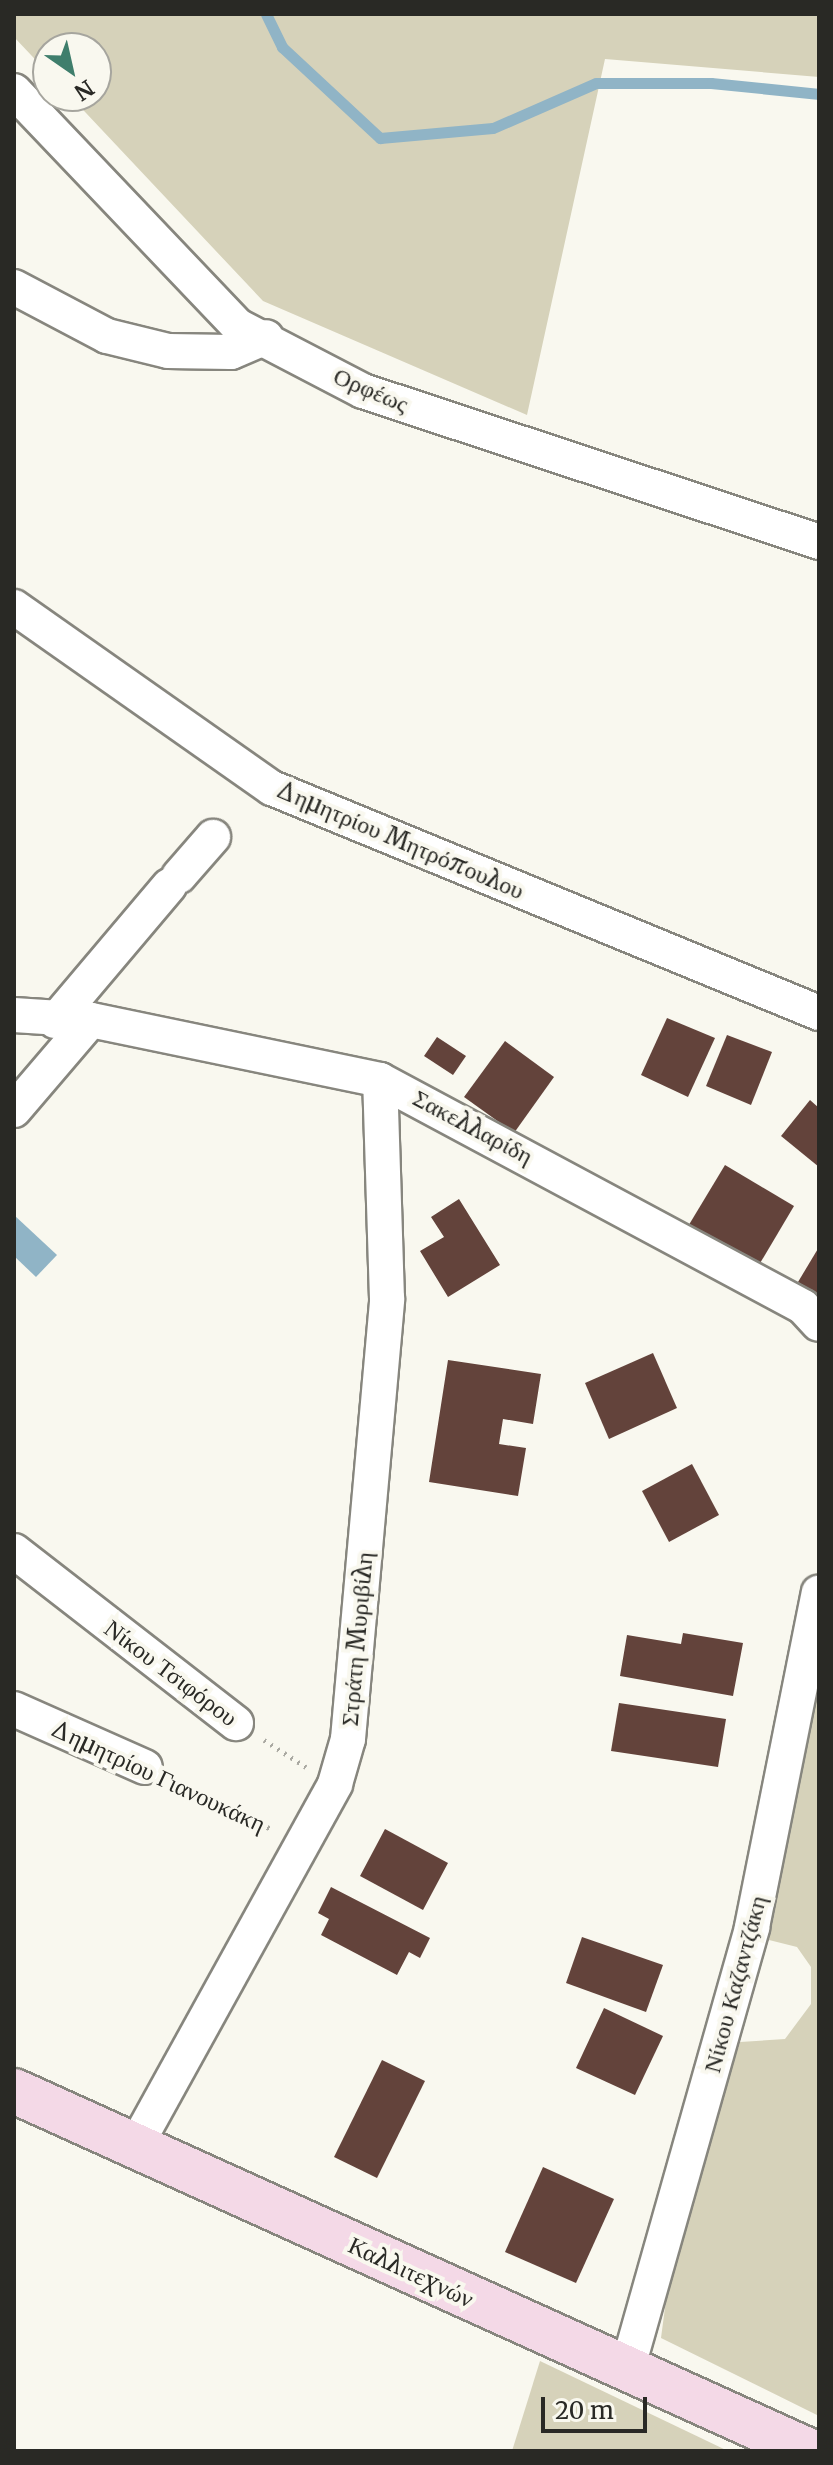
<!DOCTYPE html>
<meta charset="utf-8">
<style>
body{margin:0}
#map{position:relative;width:833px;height:2465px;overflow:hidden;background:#f9f8ef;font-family:Merriweather,serif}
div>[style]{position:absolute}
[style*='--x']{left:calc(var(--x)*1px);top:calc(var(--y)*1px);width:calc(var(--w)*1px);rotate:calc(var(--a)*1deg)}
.green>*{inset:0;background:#d6d2ba}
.water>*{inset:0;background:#90b4c6}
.stream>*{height:11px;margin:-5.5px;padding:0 5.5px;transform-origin:5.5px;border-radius:5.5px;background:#90b4c6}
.building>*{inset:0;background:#63433b}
.path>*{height:5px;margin-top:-2.5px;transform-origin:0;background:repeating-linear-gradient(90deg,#aaa9a2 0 2px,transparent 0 8px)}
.roads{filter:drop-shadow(2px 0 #87867e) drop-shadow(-2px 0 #87867e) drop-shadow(0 2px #87867e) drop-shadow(0 -2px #87867e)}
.street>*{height:34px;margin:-17px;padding:0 17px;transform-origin:17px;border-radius:17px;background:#fff}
.secondary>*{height:44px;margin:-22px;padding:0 22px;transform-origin:22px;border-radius:22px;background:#f4d9e7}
span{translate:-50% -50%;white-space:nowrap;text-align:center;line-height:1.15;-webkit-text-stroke:8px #f9f8ef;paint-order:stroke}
.street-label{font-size:24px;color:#292925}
.frame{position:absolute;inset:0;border:16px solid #292925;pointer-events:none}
.north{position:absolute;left:32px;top:32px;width:80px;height:80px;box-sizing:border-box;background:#f9f8ef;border:2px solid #a6a59e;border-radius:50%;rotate:146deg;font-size:22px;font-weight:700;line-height:32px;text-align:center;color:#292925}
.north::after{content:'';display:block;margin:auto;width:28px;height:36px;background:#3f7e6c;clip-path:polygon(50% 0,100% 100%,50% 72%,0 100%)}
.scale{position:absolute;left:541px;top:2397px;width:106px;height:36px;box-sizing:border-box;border:4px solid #292925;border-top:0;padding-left:10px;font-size:24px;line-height:28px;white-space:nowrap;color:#292925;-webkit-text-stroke:6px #f9f8ef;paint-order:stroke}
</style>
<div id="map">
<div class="green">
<i style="clip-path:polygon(14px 14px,819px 14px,819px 77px,605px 59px,527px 415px,263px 301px,70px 96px,96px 96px,96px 48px,48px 48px,48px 73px,14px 37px)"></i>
<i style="clip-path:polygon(819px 1685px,819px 2416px,661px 2338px,670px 2270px,740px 2042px,785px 2039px,811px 2004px,811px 1967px,797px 1947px,769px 1940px)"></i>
<i style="clip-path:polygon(540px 2361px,728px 2451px,512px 2451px)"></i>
</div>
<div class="water">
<i style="clip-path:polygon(14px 1215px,57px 1255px,36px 1277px,14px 1256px)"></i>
</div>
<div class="stream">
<i style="--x:266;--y:14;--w:37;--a:64"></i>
<i style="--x:282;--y:47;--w:134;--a:42.9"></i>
<i style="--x:380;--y:138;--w:113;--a:-5.1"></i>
<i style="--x:493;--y:128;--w:112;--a:-23.6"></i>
<i style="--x:596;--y:83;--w:115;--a:0"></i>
<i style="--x:711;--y:83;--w:109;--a:5.8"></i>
</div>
<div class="building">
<i style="clip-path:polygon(667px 1018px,715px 1038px,688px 1097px,641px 1075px)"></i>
<i style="clip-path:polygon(727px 1035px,772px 1052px,751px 1105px,706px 1086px)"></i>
<i style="clip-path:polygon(437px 1037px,466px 1056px,453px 1075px,424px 1056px)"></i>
<i style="clip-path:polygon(505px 1041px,554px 1077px,514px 1133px,464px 1097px)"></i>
<i style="clip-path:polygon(810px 1100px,819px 1108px,819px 1167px,781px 1136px)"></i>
<i style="clip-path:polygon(725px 1165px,794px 1206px,756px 1270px,687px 1228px)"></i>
<i style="clip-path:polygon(459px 1199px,500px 1265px,448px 1297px,420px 1251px,444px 1237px,431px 1217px)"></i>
<i style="clip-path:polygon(819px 1247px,819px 1295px,798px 1282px)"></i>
<i style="clip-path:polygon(653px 1353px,677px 1408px,609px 1439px,585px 1383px)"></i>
<i style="clip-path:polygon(448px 1360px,541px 1374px,533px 1424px,503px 1419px,499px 1444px,526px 1448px,518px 1496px,429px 1482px)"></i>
<i style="clip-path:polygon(692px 1464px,719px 1515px,669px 1542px,642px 1491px)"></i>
<i style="clip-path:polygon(683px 1633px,743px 1643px,733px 1696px,620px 1676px,627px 1635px,681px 1644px)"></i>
<i style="clip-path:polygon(619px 1703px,726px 1719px,718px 1767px,611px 1751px)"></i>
<i style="clip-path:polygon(385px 1829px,448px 1863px,423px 1910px,360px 1876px)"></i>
<i style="clip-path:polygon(331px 1887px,430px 1938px,420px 1958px,409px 1952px,397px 1975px,321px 1935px,329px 1919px,318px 1913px)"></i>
<i style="clip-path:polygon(582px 1937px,663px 1965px,646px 2012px,566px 1983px)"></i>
<i style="clip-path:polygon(604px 2008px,663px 2036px,635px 2095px,576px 2068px)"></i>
<i style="clip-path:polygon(382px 2060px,425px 2081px,377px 2178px,334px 2157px)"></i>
<i style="clip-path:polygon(543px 2167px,614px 2199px,576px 2283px,505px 2252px)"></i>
</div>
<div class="path">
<i style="--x:264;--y:1740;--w:50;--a:32.7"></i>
<i style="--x:174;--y:1781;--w:110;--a:26.3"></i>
</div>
<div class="roads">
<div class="street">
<i style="--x:14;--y:91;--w:325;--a:46.4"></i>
<i style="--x:238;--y:326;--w:141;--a:27.5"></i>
<i style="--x:363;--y:391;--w:480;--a:18.3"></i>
<i style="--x:14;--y:287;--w:105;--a:27.8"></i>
<i style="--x:107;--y:336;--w:63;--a:13.8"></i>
<i style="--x:168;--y:351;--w:63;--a:0.9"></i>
<i style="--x:231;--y:352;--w:38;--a:-23"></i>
<i style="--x:14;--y:607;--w:315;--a:35.1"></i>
<i style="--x:272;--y:788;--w:591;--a:22.36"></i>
<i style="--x:179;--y:876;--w:52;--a:-48.9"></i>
<i style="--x:14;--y:1015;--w:77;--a:3.7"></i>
<i style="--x:91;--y:1020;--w:295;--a:11.7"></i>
<i style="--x:380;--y:1080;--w:480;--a:28.2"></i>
<i style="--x:803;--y:1307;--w:23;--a:47"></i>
<i style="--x:55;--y:1021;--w:177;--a:-49.8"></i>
<i style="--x:14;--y:1110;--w:118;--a:-49.5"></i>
<i style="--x:14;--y:1551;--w:281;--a:37.8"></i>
<i style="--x:14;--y:1709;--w:143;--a:23.9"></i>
<i style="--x:136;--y:2145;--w:412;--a:-61.1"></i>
<i style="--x:335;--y:1784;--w:47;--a:-73.9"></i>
<i style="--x:348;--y:1739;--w:442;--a:-84.9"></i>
<i style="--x:387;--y:1299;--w:219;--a:-91.8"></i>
<i style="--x:627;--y:2370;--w:460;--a:-74.2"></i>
<i style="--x:752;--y:1927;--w:341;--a:-78.7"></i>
</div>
<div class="secondary">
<i style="--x:14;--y:2091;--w:873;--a:24.36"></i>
</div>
</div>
<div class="street-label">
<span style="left:371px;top:390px;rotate:23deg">Ορφέως</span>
<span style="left:400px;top:840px;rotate:23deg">Δημητρίου Μητρόπουλου</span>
<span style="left:473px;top:1127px;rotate:28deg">Σακελλαρίδη</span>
<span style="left:357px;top:1639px;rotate:-85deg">Στράτη Μυριβίλη</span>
<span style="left:171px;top:1673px;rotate:37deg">Νίκου Τσιφόρου</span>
<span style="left:158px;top:1776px;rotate:25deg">Δημητρίου Γιανουκάκη</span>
<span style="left:735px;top:1984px;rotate:-75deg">Νίκου Καζαντζάκη</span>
<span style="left:411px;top:2272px;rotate:25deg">Καλλιτεχνών</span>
</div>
<div class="frame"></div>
<div class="north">N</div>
<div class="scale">20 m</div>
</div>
